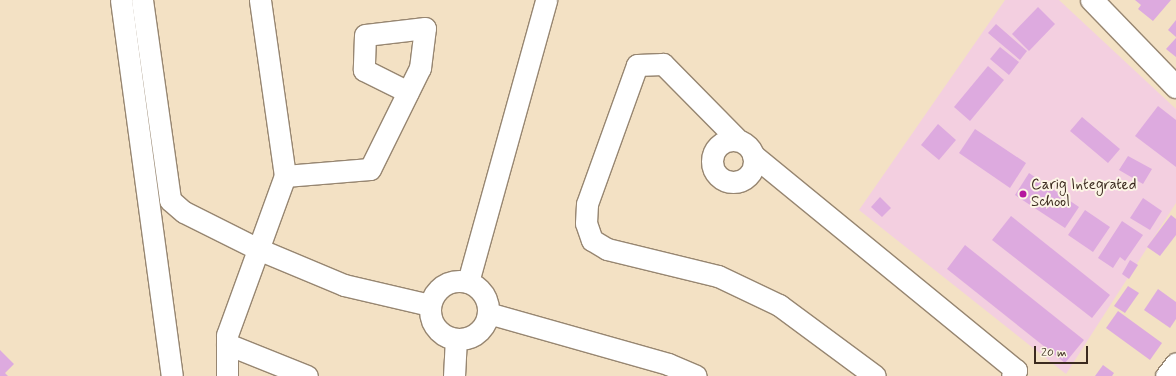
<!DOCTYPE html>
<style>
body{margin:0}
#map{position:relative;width:1176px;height:376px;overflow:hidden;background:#f3e1c4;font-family:Mynerve,sans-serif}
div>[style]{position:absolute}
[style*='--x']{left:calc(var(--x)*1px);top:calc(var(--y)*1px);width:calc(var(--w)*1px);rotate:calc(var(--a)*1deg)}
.built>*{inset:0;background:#f3cfe0}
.building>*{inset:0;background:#ddaadf}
.roads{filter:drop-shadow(1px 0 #978671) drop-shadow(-1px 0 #978671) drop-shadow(0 1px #978671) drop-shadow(0 -1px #978671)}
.street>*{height:21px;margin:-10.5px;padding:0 10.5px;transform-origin:10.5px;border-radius:10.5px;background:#fff}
.street>.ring{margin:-10.5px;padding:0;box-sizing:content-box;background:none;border:21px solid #fff;border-radius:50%}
.highway>*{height:22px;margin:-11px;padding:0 11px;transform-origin:11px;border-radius:11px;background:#fff}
.dots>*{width:11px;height:11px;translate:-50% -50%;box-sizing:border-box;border:2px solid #fcf5e5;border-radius:50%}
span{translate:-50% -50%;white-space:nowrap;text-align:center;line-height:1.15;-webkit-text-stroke:4px #fcf5e5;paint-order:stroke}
.poi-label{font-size:15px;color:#3b2a1e}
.left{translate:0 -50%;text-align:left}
.scale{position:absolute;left:1034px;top:346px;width:54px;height:18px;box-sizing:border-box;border:2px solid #3b2a1e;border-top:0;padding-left:5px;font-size:12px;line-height:14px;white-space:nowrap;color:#3b2a1e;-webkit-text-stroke:3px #fcf5e5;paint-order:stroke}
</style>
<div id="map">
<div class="built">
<i style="clip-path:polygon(1005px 0,1059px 0,1176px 109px,1176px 203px,1066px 374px,859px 210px)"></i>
</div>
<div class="building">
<i style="clip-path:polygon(1135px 0,1171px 0,1153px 21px,1138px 9px,1141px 5px)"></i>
<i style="clip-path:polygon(1038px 7px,1055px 24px,1029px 51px,1012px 34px)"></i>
<i style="clip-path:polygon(1176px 20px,1176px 37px,1168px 30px)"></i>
<i style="clip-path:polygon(996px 24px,1027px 51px,1020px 60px,988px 33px)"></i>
<i style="clip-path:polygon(1176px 38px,1176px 57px,1166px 49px)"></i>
<i style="clip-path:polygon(1000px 47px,1019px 62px,1009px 75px,990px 59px)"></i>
<i style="clip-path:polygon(988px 66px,1004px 80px,970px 121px,954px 107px)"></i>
<i style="clip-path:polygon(1158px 106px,1176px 120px,1176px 167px,1135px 136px)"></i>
<i style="clip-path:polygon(1082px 117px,1120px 149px,1108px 163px,1070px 131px)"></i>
<i style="clip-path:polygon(938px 124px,956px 140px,939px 160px,921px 145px)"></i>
<i style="clip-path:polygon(975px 129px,1026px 163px,1010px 188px,959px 153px)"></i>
<i style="clip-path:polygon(1128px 156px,1152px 169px,1143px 184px,1119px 170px)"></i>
<i style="clip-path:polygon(1029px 173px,1079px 207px,1065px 228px,1015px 195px)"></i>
<i style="clip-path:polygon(880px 197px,891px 208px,882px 217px,871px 207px)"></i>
<i style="clip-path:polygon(1143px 198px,1162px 211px,1150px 230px,1130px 218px)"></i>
<i style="clip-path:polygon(1085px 210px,1110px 227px,1093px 252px,1068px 235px)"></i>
<i style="clip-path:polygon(1171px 215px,1176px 219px,1176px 235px,1160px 256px,1147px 247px)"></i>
<i style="clip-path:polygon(1011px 216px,1110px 295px,1092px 318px,992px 240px)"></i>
<i style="clip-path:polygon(1122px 221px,1143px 235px,1125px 261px,1120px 257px,1113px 268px,1098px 258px)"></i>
<i style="clip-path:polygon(965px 245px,1084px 340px,1065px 363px,947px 269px)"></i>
<i style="clip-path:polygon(1130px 260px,1138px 265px,1129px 279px,1122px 274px)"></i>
<i style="clip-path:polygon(1128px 286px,1139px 293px,1125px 313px,1114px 306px)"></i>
<i style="clip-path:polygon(1158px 289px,1176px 302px,1176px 319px,1170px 328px,1144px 310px)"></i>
<i style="clip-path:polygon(1118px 311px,1162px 343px,1150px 360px,1106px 328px)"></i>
<i style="clip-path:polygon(0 350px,14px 364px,5px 373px,8px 376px,0 376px)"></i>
<i style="clip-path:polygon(1103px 365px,1114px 373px,1112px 376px,1095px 376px)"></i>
</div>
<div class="roads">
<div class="street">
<i style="--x:121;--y:0;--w:379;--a:82.3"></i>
<i style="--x:142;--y:0;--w:202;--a:82"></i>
<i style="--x:170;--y:200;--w:18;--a:41"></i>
<i style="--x:184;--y:212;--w:83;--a:26.6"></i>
<i style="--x:258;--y:249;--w:93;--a:22.7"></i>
<i style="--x:344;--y:285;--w:88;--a:13.1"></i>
<i class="ring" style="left:712px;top:140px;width:21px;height:21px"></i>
<i style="--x:738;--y:140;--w:107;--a:-134.6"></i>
<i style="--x:663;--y:64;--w:26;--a:178"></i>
<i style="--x:637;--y:65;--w:148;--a:109.8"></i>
<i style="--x:587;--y:204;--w:19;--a:93"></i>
<i style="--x:586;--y:223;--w:18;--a:71"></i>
<i style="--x:592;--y:240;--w:17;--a:31"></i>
<i style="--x:607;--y:249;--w:114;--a:13.7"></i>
<i style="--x:718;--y:276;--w:68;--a:25.4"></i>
<i style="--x:779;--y:305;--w:119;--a:36.5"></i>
<i style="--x:753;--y:155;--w:340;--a:39.3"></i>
<i style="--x:1016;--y:370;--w:7;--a:124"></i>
<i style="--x:285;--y:176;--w:85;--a:-4.7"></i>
<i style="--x:370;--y:169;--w:113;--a:-63.7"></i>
<i style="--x:420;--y:68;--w:40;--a:-82.9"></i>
<i style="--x:425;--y:28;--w:60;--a:173.3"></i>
<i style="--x:365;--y:35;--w:35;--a:92"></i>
<i style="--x:364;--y:70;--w:49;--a:26.6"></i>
<i class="ring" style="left:430px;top:281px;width:37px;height:37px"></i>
<i style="--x:468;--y:282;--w:293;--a:-74.5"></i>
<i style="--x:488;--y:313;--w:187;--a:15.8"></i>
<i style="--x:668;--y:364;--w:30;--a:23"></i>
<i style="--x:227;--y:344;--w:86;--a:21.8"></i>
<i style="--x:227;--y:376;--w:41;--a:-90"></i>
<i style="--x:227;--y:335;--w:169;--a:-70"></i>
<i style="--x:285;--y:176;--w:178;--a:-98.1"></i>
<i style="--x:454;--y:376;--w:37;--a:-87"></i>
<i style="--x:1166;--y:376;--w:16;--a:-52"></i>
</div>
<div class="highway">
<i style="--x:1092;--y:0;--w:121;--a:46"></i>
</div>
</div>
<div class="dots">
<i style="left:1023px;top:194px;background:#b5179e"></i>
</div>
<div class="poi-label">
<span class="left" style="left:1031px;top:194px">Carig Integrated<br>School</span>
</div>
<div class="scale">20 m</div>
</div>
